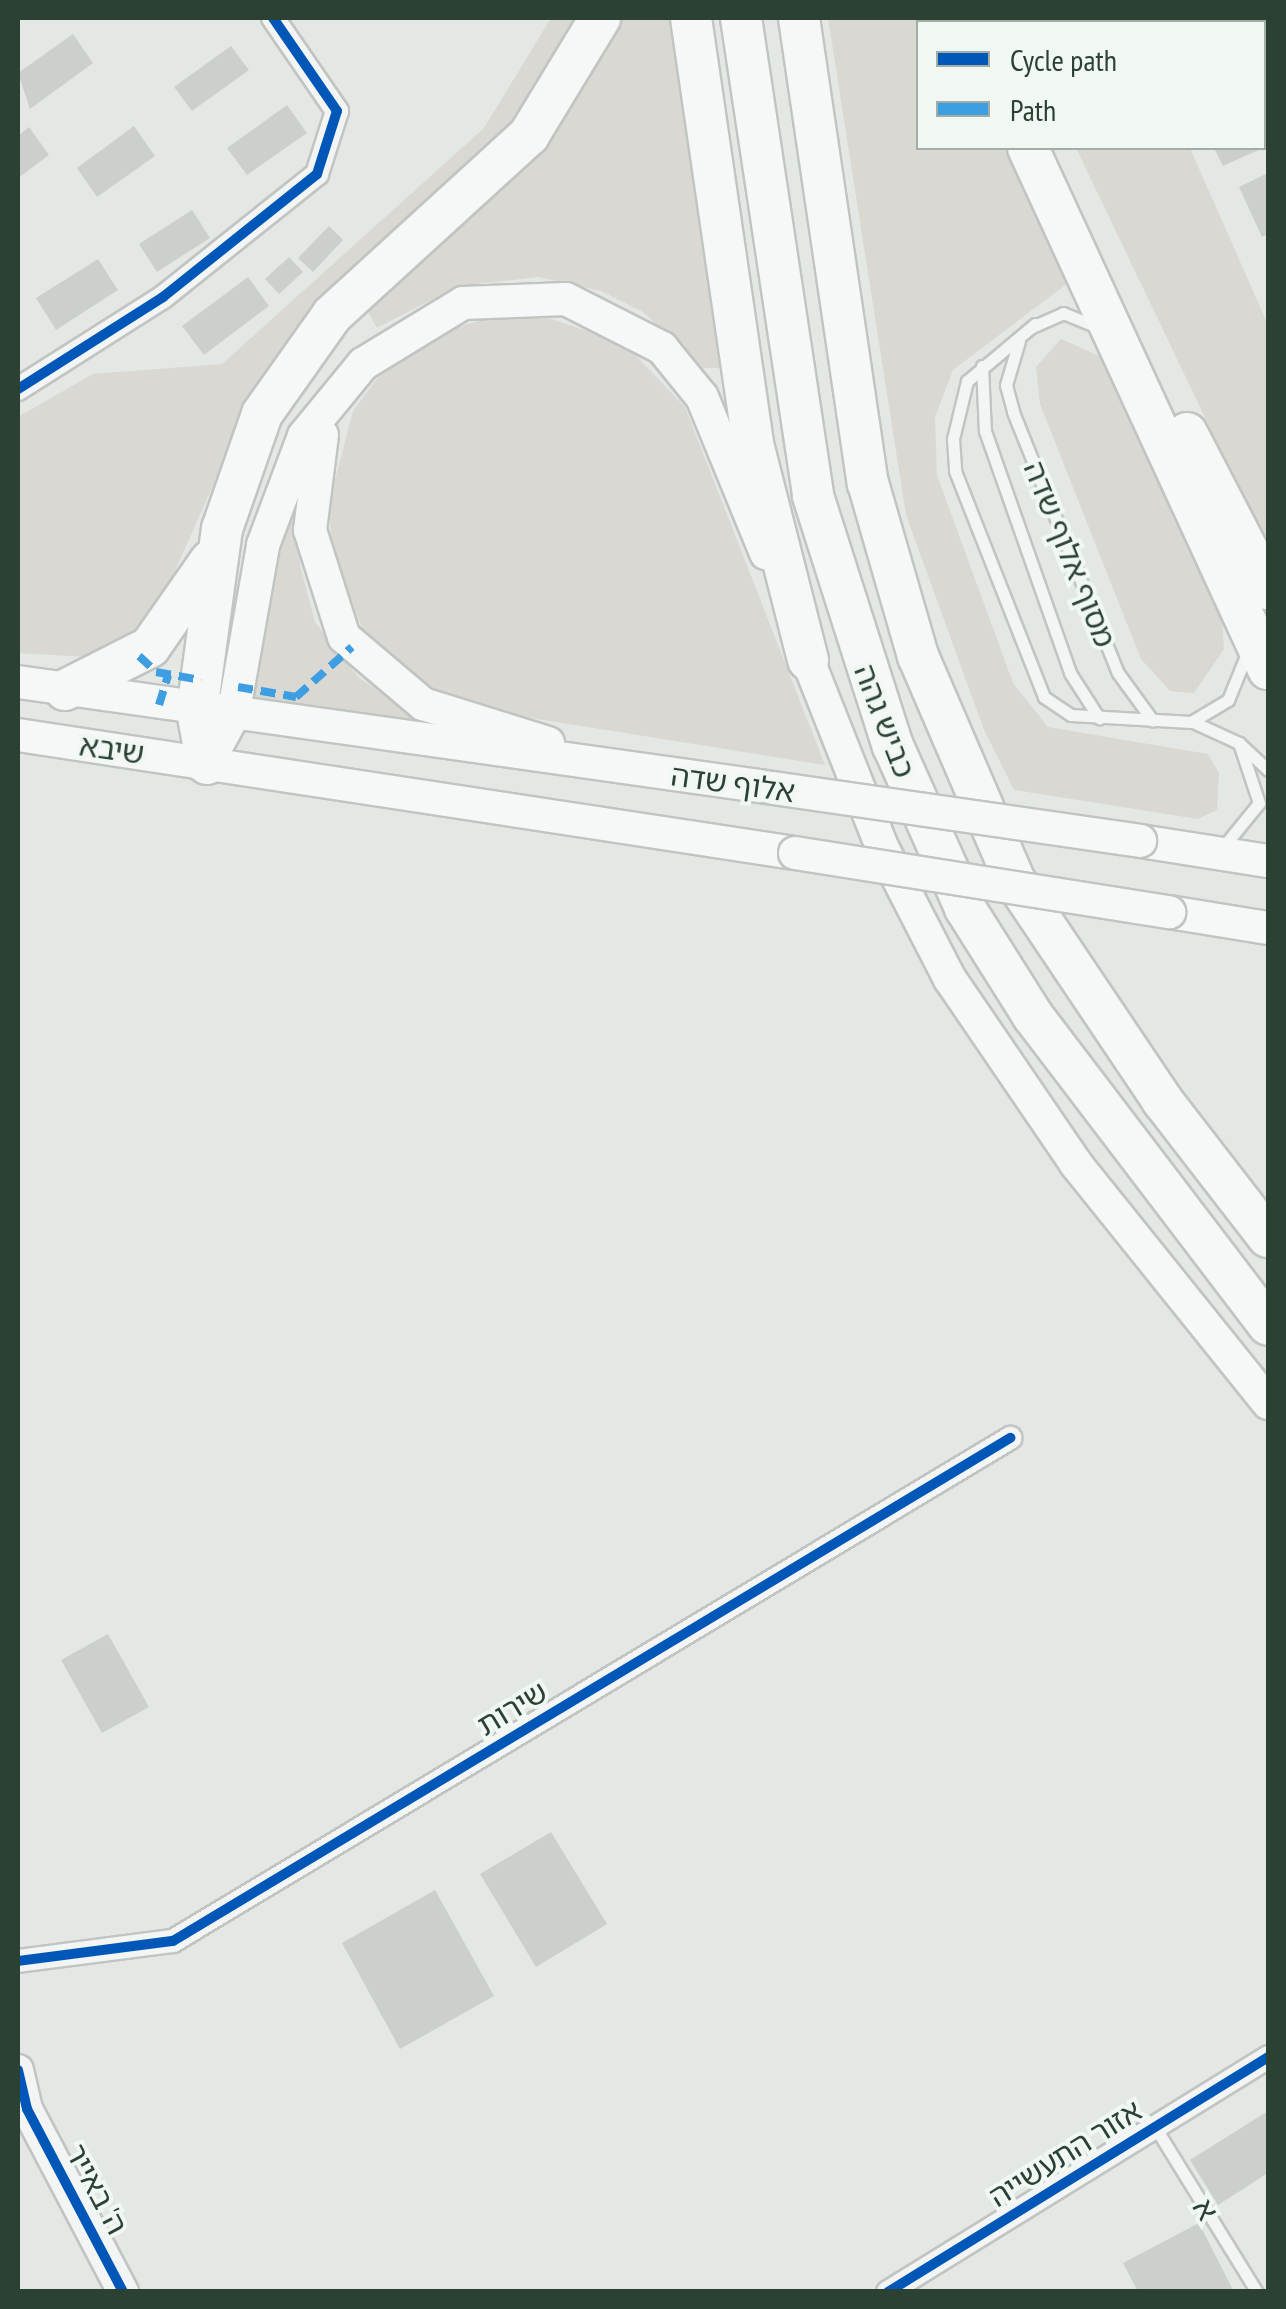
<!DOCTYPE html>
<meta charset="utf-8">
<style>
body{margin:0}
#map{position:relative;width:1286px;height:2309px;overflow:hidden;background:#e3e8e5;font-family:"PT Sans Narrow","Noto Sans Hebrew",sans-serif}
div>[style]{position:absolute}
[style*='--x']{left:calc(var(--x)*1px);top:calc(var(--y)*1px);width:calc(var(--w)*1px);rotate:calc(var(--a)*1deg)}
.green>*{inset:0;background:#dad8d2}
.building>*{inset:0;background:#cbd0cd}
.roads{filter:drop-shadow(2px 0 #c0c5c2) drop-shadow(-2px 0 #c0c5c2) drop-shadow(0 2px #c0c5c2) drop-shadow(0 -2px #c0c5c2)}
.service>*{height:11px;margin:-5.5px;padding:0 5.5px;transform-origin:5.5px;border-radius:5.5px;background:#f2f5f3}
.minor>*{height:22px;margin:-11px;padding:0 11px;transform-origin:11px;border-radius:11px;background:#f2f5f3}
.tertiary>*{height:30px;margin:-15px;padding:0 15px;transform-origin:15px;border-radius:15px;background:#f2f5f3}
.secondary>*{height:32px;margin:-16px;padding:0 16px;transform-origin:16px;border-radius:16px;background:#f6f7f7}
.trunk>*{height:40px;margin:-20px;padding:0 20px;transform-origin:20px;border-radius:20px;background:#f6f7f7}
.bridges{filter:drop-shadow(2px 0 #c0c5c2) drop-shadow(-2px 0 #c0c5c2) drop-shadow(0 2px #c0c5c2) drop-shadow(0 -2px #c0c5c2)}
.secondary-bridge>*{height:32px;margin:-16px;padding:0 16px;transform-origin:16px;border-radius:16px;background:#f6f7f7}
.quiet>*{height:8px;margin-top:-4px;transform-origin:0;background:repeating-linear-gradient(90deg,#3d9fe2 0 15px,transparent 0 23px)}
.cycleway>*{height:10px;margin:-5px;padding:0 5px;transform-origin:5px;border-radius:5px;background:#0057b8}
span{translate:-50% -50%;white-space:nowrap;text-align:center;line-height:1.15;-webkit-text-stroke:8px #f1f7f3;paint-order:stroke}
.street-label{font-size:30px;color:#2a4133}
.frame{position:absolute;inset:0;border:20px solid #2a4133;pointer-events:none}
.legend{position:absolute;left:916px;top:20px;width:350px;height:130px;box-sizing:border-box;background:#f1f7f3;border:2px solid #a1aea6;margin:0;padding:12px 18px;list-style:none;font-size:30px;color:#2a4133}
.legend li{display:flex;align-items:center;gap:20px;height:50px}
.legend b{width:50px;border:2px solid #a1aea6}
</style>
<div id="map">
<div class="green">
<i style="clip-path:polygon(551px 18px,582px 18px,510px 131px,235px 437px,168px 586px,130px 641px,106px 658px,18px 653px,18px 417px,93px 374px,222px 364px,484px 128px)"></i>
<i style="clip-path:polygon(616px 18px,677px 18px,727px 368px,703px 368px,643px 312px,601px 291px,538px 277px,458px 286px,377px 328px,368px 312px,542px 144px)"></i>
<i style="clip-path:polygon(828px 18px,948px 18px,918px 22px,918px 148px,1007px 148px,1068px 283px,953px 370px,935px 417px,937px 475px,1013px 683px,1048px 727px,1208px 754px,1219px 773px,1217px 810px,1198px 819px,1014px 790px,984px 730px,906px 515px)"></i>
<i style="clip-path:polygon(1076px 148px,1190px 148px,1268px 325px,1268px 549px)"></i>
<i style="clip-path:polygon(536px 314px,624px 343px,685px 407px,825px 765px,482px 710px,426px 687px,363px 631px,333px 553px,328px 506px,353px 411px,378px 377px,432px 336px,496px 315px)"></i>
<i style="clip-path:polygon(1061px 339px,1104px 358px,1221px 606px,1224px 649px,1194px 693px,1170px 691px,1141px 659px,1040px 404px,1036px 367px)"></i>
<i style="clip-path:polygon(304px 481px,300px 565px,315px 622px,359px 678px,419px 716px,418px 729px,243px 704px,271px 541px)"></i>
</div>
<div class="building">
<i style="clip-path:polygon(1160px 18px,1222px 18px,1212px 22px)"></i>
<i style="clip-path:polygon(73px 34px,93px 63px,30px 109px,18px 73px)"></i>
<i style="clip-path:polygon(231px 46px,249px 70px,192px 111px,174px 87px)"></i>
<i style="clip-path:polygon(287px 105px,307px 133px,247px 175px,227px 148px)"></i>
<i style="clip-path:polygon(134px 126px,155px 156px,97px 197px,77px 168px)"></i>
<i style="clip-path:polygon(29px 127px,49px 155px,18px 178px,18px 136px)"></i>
<i style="clip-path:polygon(1214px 148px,1263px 148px,1223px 166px)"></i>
<i style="clip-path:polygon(1268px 173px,1268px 234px,1262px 237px,1239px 187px)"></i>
<i style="clip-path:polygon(192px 210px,210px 238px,157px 272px,139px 244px)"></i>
<i style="clip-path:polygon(329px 226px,343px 240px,313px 272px,298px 258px)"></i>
<i style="clip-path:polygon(289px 257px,303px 272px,279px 294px,265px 279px)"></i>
<i style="clip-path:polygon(98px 259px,118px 290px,56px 330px,36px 298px)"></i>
<i style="clip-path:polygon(248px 277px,269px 306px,204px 355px,182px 326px)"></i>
<i style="clip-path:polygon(108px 1634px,149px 1707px,102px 1733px,61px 1660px)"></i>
<i style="clip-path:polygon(551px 1832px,607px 1924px,536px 1967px,480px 1874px)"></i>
<i style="clip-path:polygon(435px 1890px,494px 1996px,400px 2049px,342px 1943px)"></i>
<i style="clip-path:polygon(1268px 2111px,1268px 2173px,1218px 2205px,1190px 2160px)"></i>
<i style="clip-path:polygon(1199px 2223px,1234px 2292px,1138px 2292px,1123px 2263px)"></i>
</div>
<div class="roads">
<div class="service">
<i style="--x:1035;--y:324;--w:89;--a:140"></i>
<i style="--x:967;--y:381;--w:60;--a:103.6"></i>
<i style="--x:953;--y:439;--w:32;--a:86"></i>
<i style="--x:955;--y:471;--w:243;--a:68.5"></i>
<i style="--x:1044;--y:697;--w:32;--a:34"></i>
<i style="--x:1071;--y:715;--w:120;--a:3.3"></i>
<i style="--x:1191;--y:722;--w:43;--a:-30.7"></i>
<i style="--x:1228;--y:700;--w:53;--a:-67.8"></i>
<i style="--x:1032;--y:327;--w:34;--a:-24"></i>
<i style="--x:1063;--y:313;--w:35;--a:22"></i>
<i style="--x:1019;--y:341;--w:46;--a:106.5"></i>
<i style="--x:1006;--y:385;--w:28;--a:75"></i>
<i style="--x:1013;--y:412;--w:281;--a:68.1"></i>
<i style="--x:1118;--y:673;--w:59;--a:53.9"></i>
<i style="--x:982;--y:366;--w:65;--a:87.4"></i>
<i style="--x:985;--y:431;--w:256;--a:70.6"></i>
<i style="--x:1070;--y:673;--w:54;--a:57.2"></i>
<i style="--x:1193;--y:722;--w:51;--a:24.5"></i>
<i style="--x:1239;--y:743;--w:40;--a:43"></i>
<i style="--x:1224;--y:846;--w:55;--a:-50.9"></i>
<i style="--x:1259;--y:803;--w:63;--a:-108.4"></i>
<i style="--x:1155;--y:2127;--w:194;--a:58.3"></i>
</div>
<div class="minor">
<i style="--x:1265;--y:18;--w:9;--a:72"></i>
<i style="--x:18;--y:389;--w:172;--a:-32.4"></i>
<i style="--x:163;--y:297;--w:197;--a:-38.6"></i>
<i style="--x:317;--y:174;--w:66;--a:-72.4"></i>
<i style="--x:337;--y:111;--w:113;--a:-124.5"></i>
<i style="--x:18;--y:1961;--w:156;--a:-7.4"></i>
<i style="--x:173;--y:1941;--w:977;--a:-31"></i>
<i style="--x:888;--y:2292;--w:447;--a:-31.7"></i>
</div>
<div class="tertiary">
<i style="--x:18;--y:2070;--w:40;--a:77"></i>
<i style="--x:27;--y:2109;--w:207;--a:62.3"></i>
</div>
<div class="secondary">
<i style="--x:322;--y:435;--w:96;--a:97.2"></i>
<i style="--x:310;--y:530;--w:112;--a:72.4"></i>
<i style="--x:344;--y:637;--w:104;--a:40.3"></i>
<i style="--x:423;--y:704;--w:131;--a:17.3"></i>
<i style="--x:800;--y:640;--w:220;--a:68.4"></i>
<i style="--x:881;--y:845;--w:151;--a:62.8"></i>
<i style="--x:950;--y:979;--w:224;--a:55.7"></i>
<i style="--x:1076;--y:1164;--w:307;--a:51.2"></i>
<i style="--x:18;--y:682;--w:762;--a:7.99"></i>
<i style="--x:18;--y:735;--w:786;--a:8.64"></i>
<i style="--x:207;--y:764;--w:55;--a:-61.6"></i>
<i style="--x:233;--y:716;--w:174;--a:-80"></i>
<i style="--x:263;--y:545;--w:116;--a:-69.4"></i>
<i style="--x:304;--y:436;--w:93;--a:-50.7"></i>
<i style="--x:363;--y:364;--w:117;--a:-31.4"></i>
<i style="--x:463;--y:303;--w:103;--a:-2.2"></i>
<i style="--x:566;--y:299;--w:108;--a:27"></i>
<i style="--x:662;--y:348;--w:63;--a:50.8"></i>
<i style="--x:702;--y:397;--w:169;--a:67.7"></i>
<i style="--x:1140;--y:841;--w:130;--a:8.9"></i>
<i style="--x:1169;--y:912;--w:100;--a:9.2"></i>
</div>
<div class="trunk">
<i style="--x:691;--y:18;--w:430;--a:81.7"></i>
<i style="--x:753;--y:444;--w:223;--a:75.7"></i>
<i style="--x:741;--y:18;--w:483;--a:81.4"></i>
<i style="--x:813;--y:496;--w:262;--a:72.3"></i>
<i style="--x:893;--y:746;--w:177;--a:66"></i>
<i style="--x:965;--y:908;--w:128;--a:57.8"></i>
<i style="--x:1033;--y:1016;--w:388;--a:52.7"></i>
<i style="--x:799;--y:18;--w:470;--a:81.6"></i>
<i style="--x:868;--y:483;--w:180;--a:73.9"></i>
<i style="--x:918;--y:656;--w:245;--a:66.7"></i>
<i style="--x:1015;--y:881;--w:264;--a:56.1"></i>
<i style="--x:1162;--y:1100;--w:173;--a:52.3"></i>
<i style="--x:969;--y:18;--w:5;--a:53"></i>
<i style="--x:1028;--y:148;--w:574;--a:65.27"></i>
<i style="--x:1187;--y:433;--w:176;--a:62.6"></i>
<i style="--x:65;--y:690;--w:95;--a:-26.8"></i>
<i style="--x:150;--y:647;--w:105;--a:-55.1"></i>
<i style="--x:207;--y:764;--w:54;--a:-100.7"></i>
<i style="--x:197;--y:711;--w:184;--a:-82.2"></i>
<i style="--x:222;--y:529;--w:122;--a:-70.8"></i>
<i style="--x:262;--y:414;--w:121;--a:-54.7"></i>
<i style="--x:332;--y:315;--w:267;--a:-42.4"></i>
<i style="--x:529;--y:135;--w:137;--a:-58.7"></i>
</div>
</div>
<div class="bridges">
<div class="secondary-bridge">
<i style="--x:773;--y:788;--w:371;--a:8.2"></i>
<i style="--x:795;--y:853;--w:379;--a:9"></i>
</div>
</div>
<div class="quiet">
<i style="--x:139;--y:656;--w:23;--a:43"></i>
<i style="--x:156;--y:672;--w:46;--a:10.1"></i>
<i style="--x:238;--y:687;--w:59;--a:9.8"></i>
<i style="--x:296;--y:697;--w:75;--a:-41.8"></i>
<i style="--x:159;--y:705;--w:31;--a:-73"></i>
</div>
<div class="cycleway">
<i style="--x:18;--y:389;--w:172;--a:-32.4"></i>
<i style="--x:163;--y:297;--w:197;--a:-38.6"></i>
<i style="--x:317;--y:174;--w:66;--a:-72.4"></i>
<i style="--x:337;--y:111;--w:113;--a:-124.5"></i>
<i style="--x:18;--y:1961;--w:156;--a:-7.4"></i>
<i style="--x:173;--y:1941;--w:977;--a:-31"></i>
<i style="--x:18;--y:2070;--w:40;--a:77"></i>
<i style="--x:27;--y:2109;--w:207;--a:62.3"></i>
<i style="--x:888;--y:2292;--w:447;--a:-31.7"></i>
</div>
<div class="street-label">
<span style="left:1070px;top:554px;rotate:68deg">מסוף אלוף שדה</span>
<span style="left:885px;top:721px;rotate:69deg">כביש גהה</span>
<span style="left:112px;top:749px;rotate:8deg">שיבא</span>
<span style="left:733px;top:783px;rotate:8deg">אלוף שדה</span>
<span style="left:512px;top:1708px;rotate:-31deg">שירות</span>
<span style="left:1065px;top:2153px;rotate:-32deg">אזור התעשייה</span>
<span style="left:97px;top:2189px;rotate:62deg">ה' באייר</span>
<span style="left:1206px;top:2209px;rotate:58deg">א</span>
</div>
<div class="frame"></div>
<ul class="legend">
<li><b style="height:12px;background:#0057b8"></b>Cycle path</li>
<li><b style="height:12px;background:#3d9fe2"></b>Path</li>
</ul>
</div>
